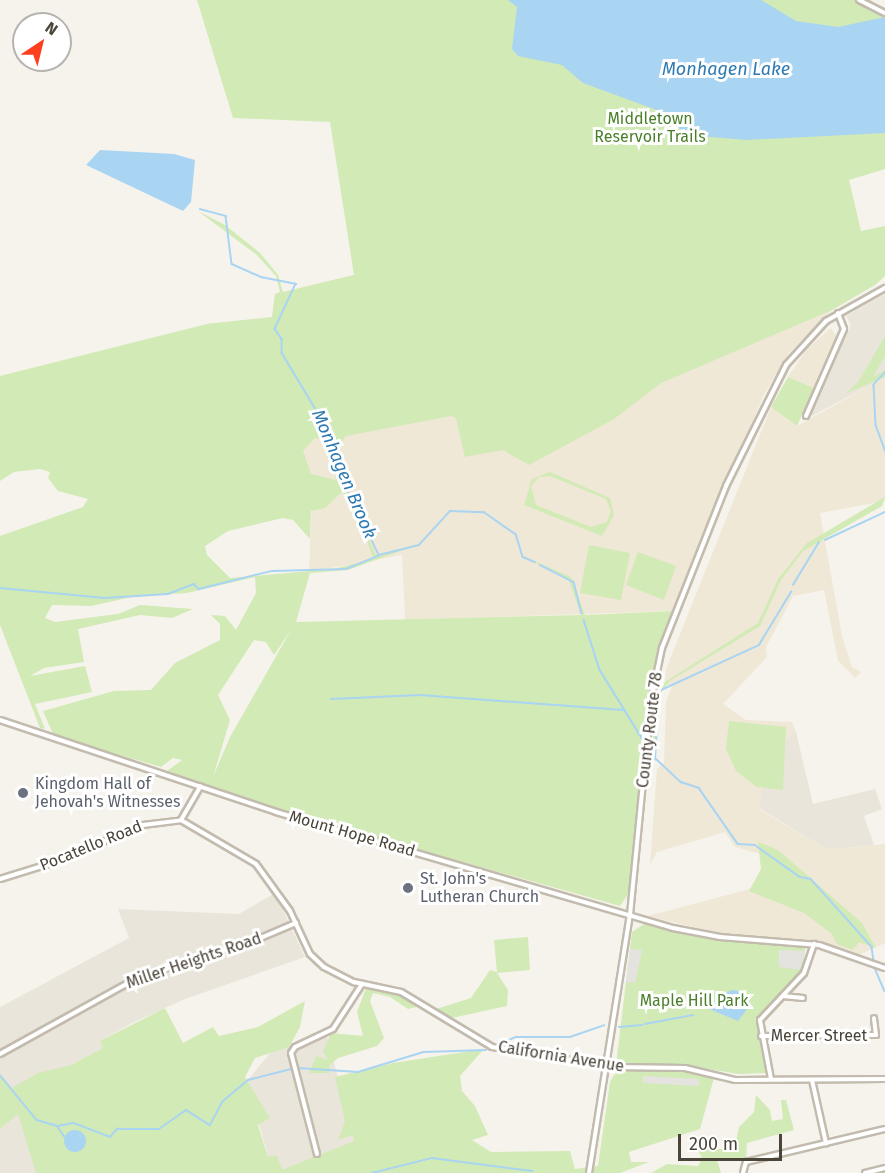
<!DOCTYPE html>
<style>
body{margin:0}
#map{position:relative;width:885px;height:1173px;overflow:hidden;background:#f6f3ec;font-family:"Fira Sans",sans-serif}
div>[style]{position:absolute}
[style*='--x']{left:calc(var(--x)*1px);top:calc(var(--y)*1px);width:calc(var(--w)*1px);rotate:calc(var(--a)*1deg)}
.residential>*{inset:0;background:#eae5da}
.education>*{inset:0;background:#efe8d6}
.green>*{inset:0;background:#d2eab5}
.parking>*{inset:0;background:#e5e3e0}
.water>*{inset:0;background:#a9d4f2}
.round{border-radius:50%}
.stream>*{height:1.5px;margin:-0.75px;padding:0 0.75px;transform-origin:0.75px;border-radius:0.75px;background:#a9d4f2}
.roads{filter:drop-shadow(2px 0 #c2bbae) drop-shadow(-2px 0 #c2bbae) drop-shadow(0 2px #c2bbae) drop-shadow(0 -2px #c2bbae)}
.minor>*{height:4px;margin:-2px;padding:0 2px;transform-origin:2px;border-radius:2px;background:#fff}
.dots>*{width:16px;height:16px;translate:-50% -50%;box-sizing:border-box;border:3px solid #fff;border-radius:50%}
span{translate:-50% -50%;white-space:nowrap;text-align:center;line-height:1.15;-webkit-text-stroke:6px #fff;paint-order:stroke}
.park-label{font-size:16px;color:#4a7f2a}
.street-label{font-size:16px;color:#4b4439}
.worship-label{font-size:16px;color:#5b616d}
.left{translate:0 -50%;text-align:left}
.water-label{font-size:18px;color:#2e7ab2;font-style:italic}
.north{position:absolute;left:12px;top:12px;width:60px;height:60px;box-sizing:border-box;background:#fff;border:2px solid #b7b4b0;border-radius:50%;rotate:35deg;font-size:16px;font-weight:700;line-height:24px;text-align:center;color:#4b4439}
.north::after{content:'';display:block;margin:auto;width:21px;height:27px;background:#fc3f1d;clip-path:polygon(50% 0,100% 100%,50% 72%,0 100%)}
.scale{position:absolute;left:678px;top:1134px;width:104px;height:27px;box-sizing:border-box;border:3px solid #4b4439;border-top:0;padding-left:8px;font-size:18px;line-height:21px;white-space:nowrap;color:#4b4439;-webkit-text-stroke:4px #fff;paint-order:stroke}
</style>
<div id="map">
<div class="residential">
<i style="clip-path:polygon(885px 294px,885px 377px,812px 416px,811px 409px,851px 325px,846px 316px)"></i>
<i style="clip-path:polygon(796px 732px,813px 804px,875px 789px,882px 809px,864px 816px,874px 845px,827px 850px,759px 808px,765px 757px)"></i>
<i style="clip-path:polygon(275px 893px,305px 957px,185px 999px,134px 1022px,100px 1041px,103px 1048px,13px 1096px,0 1074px,0 1007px,129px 938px,118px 909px,239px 914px)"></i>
<i style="clip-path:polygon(326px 1032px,357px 1150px,273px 1173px,259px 1124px,270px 1118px,247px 1081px,271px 1052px)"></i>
<i style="clip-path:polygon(22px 1110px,59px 1173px,0 1173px,0 1129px)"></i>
</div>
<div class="education">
<i style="clip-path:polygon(352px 258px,829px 308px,832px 310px,789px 353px,764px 394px,675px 611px,405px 620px,402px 555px,309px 572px,312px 503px,207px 324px,272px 317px,275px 294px,354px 275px)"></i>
<i style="clip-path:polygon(831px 328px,837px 337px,814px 388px,788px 377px,807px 349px)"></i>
<i style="clip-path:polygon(885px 377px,885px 501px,820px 513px,842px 636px,852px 667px,861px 672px,855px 678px,838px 661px,824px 590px,793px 596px,766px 647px,767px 657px,723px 704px,746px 720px,792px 722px,796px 732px,765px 757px,759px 809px,827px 850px,885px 844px,885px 943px,854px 957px,850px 951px,824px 944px,743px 939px,648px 916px,776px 882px,764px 855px,735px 847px,725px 832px,657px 852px,650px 865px,657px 769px,664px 763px,666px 702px,672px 686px,665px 684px,666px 669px,771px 407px,797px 426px)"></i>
</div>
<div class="green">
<i style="clip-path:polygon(evenodd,197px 0,861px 0,885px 14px,885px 169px,849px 180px,861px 231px,885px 226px,885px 276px,875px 285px,832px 310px,661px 383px,614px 419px,529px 465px,503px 450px,465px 457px,456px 418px,451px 416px,346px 436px,337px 448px,344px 475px,355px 483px,345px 490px,376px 555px,423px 543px,348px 570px,310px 573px,296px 622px,581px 615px,569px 580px,521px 555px,571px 577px,585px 615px,675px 611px,655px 679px,647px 743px,652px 750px,654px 703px,665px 682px,758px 623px,778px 579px,807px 543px,885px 497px,882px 506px,803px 551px,781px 580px,760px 626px,670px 681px,662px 691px,657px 704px,656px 753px,647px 749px,631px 890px,620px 906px,310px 819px,167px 771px,182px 760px,173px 758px,161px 767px,54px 736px,43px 711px,114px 691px,151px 690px,175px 663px,220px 640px,220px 624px,211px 615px,225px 616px,236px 630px,256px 593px,255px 577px,187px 593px,136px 596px,91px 606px,52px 605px,45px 618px,55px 622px,118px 614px,140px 605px,193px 609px,172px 618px,140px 615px,78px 629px,84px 662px,44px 668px,30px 676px,85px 666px,92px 692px,35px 704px,45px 729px,40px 728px,0 625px,0 536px,83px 507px,88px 499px,58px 491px,48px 478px,50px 472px,40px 469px,14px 472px,0 481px,0 376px,207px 324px,272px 317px,275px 294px,280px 292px,276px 276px,257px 255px,198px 211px,225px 225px,260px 253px,278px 275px,283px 292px,354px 275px,330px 122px,233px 118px,197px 0,315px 438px,325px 440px,336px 480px,311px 474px,303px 451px,315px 438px,197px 0,342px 492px,363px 528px,373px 559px,333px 569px,230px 578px,207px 555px,205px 546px,228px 531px,283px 518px,293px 520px,310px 539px,311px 511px,325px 508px,342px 492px,197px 0,291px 630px,230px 737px,213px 777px,230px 720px,218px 695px,254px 640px,266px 642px,274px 655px,291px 630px)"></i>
<i style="clip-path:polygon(885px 336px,885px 356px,873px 377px,885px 370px,885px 377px,845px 394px,858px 382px)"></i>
<i style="clip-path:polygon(788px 377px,814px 388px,797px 426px,771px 407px)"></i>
<i style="clip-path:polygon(evenodd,550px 472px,610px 498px,614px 515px,602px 536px,524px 505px,532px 479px,550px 472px,550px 476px,606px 499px,611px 511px,607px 522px,591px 527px,536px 505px,531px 486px,539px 477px,550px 476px)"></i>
<i style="clip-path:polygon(589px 545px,630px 553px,621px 600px,580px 593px)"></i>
<i style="clip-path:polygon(638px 552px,676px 566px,664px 600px,626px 585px)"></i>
<i style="clip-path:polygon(729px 721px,786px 727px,783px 790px,757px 787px,736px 771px,726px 749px)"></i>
<i style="clip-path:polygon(758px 842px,778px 850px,862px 923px,876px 948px,859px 942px,853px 950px,837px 944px,832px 934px,804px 913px,749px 891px,761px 869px)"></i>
<i style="clip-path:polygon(644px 924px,724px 941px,806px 945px,802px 971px,758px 1018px,766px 1073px,739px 1074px,683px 1065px,616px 1065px,632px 932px)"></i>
<i style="clip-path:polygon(528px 937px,530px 970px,497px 973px,508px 990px,507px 1006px,447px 1019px,436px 1009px,471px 998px,490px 970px,497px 972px,494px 940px)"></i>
<i style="clip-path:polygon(366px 988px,394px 991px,421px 1006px,408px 1009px,390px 997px,373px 993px,370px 1001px,384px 1038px,377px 1046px,338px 1058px,329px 1066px,330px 1073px,309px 1073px,316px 1056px,328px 1060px,323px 1051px,331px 1033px,363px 1036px,357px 1012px)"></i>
<i style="clip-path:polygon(305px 1001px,300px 1027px,289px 1047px,255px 1058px,245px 1077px,270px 1118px,258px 1125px,268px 1157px,277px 1155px,282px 1170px,354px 1141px,353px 1135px,338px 1140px,345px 1121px,335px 1077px,393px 1063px,484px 1049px,460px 1076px,462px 1091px,475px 1106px,488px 1135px,472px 1140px,491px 1152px,570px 1151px,575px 1169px,598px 1166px,610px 1082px,617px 1070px,674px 1069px,714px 1078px,700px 1129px,629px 1152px,631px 1162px,649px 1162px,620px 1173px,36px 1173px,18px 1114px,0 1129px,0 1074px,12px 1088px,38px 1073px,71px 1065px,103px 1048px,100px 1041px,165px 1008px,183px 1043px,213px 1027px,219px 1036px,258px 1027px)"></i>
<i style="clip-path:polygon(756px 1095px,770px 1110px,772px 1121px,783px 1119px,781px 1100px,786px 1100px,794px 1130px,747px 1143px,746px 1160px,717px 1160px,721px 1173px,651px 1173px,667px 1164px,698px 1166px,702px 1159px,696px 1145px,710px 1143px,712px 1150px,735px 1147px,739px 1127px,754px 1112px)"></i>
</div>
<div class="parking">
<i style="clip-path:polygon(630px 949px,642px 950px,635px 983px,626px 982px)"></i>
<i style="clip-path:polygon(779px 950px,805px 951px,800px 970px,779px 967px)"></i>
<i style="clip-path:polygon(643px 1076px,699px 1079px,699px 1086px,643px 1083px)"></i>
</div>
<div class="water">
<i style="clip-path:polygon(508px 0,761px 0,796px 21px,838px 27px,885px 17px,885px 133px,746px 140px,688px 135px,654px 109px,583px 83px,562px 65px,518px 56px,512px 49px,517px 7px)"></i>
<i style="clip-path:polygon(100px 150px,174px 154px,195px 160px,191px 202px,183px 211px,86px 165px)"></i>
<i style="clip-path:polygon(732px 990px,744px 992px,751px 1004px,738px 1021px,709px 1009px,719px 996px)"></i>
<i class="round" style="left:64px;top:1130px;width:22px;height:22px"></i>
</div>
<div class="stream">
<i style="--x:200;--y:209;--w:27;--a:15"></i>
<i style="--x:226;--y:216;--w:48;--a:82.9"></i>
<i style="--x:232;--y:264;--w:32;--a:24"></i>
<i style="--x:261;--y:277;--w:36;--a:11"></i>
<i style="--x:296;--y:284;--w:50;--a:115"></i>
<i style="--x:275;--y:329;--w:12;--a:55"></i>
<i style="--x:282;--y:339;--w:14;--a:90"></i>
<i style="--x:282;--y:353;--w:93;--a:59"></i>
<i style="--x:330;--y:433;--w:56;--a:73.5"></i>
<i style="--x:346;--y:487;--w:76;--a:64.1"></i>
<i style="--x:379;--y:555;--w:41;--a:-14"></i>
<i style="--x:419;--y:545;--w:46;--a:-47.6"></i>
<i style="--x:450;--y:511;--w:34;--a:2"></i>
<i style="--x:484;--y:512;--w:39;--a:35"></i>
<i style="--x:516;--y:534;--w:24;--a:73"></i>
<i style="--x:523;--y:557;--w:13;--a:23"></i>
<i style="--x:885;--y:373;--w:16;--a:133"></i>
<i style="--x:874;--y:385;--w:40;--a:87.1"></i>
<i style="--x:876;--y:425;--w:27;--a:70"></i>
<i style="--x:825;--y:540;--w:66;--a:-25"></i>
<i style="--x:540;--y:565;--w:38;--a:27"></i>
<i style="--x:574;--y:582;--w:32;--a:76"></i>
<i style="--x:793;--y:585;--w:50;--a:-58.8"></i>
<i style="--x:0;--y:588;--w:105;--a:5.4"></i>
<i style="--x:105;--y:598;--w:63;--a:-3.6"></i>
<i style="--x:168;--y:594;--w:28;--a:-21"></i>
<i style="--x:194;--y:584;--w:7;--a:45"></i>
<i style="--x:199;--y:589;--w:75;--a:-13.9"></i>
<i style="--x:272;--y:571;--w:74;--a:-1.5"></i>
<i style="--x:346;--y:569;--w:35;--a:-22"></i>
<i style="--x:584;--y:620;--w:52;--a:72.3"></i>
<i style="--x:600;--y:670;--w:80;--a:58.3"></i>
<i style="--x:331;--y:699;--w:89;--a:-2.6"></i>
<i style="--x:420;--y:695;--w:204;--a:4.2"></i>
<i style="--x:652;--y:755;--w:40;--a:43"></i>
<i style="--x:681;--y:782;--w:19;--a:18"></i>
<i style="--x:699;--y:788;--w:68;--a:55.1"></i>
<i style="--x:738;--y:844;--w:17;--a:3"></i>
<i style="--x:755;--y:845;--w:55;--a:35.4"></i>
<i style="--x:800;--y:877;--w:11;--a:10"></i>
<i style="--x:811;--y:879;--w:91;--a:48.1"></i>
<i style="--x:872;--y:947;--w:14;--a:82"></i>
<i style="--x:655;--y:760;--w:69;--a:-86.7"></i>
<i style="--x:659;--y:691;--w:110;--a:-24.7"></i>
<i style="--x:759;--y:645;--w:62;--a:-58.9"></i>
<i style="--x:875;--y:968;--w:25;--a:67"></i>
<i style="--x:645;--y:1024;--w:49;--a:-10.6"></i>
<i style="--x:619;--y:1027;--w:23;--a:-5"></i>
<i style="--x:496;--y:1045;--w:22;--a:-22"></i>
<i style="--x:516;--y:1037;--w:54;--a:0"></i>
<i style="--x:570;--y:1037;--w:36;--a:-19"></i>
<i style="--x:298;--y:1068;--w:60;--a:3.8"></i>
<i style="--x:358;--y:1072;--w:69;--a:-16.9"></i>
<i style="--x:424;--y:1052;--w:62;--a:-1.8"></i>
<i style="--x:0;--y:1075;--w:58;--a:50.6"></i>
<i style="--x:37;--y:1120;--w:22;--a:16"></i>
<i style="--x:58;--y:1126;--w:16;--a:-11"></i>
<i style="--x:74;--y:1123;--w:39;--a:21"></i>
<i style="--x:110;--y:1137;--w:11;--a:-49"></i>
<i style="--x:117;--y:1129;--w:42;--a:0"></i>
<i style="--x:159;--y:1129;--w:33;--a:-35"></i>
<i style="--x:186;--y:1110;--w:28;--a:32"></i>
<i style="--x:210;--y:1125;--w:27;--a:-62"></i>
<i style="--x:223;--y:1101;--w:33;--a:-40"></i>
<i style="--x:248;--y:1080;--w:44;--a:-14.3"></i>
<i style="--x:58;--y:1127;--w:11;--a:56"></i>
<i style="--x:372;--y:1173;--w:62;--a:-14"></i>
<i style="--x:432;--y:1158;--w:101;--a:7.4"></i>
</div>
<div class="roads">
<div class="minor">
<i style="--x:859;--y:0;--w:29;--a:27"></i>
<i style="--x:806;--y:416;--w:95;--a:-66.4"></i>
<i style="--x:844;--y:329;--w:17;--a:-111"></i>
<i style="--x:0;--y:720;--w:291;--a:18.4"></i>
<i style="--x:276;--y:812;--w:414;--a:16.3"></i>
<i style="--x:673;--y:928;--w:48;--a:10.8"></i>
<i style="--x:720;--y:937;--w:99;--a:4.6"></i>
<i style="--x:819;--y:945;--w:70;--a:19.2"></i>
<i style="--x:181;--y:820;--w:39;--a:-60"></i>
<i style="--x:0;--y:879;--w:58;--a:-17.2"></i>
<i style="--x:55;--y:862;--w:95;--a:-22.8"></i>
<i style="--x:143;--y:825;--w:38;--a:-7"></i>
<i style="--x:181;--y:820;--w:87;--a:30.4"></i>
<i style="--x:256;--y:864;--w:58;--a:54.1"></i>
<i style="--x:290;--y:911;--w:47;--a:65.1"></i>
<i style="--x:310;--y:954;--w:19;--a:43"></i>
<i style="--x:324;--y:967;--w:34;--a:27"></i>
<i style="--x:354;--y:982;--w:48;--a:12"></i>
<i style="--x:401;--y:992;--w:106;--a:31.1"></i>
<i style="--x:492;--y:1047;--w:123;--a:9.4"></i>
<i style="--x:613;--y:1067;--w:72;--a:0.8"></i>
<i style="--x:685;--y:1068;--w:51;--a:13.5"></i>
<i style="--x:735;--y:1080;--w:150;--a:-0.4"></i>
<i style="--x:783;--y:996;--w:20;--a:6"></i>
<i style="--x:761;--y:1036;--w:115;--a:-0.5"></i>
<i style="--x:876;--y:1035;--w:17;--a:-97"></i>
<i style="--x:0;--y:1054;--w:161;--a:-29"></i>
<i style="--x:141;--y:976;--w:115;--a:-17.2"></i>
<i style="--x:251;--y:942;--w:49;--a:-22.9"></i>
<i style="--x:771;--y:1079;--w:60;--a:-100.6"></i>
<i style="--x:760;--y:1020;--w:64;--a:-46.9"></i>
<i style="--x:804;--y:973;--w:31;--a:-71"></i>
<i style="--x:812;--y:1080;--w:65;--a:77.5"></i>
<i style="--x:317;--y:1154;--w:104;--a:-104.4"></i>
<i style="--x:291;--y:1053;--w:7;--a:-56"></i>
<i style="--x:295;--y:1047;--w:42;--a:-25.3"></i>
<i style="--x:333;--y:1029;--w:54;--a:-57.2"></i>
<i style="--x:589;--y:1173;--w:261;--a:-81"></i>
<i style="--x:630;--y:915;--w:215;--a:-84.4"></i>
<i style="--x:651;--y:701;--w:54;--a:-78.3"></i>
<i style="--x:662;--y:648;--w:174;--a:-68.4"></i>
<i style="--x:726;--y:486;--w:135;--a:-63.6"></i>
<i style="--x:786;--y:365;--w:59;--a:-47.7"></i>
<i style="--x:826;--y:321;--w:68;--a:-29.2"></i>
<i style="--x:743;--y:1173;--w:11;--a:-75"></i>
<i style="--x:746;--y:1162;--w:143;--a:-13.4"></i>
<i style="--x:865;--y:1173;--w:21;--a:-14"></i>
</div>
</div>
<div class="dots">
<i style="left:23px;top:793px;background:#6b7280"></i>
<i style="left:408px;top:888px;background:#6b7280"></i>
</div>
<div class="park-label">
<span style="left:650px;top:128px">Middletown<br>Reservoir Trails</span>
<span style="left:694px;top:1001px">Maple Hill Park</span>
</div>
<div class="street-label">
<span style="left:650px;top:730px;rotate:-83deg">County Route 78</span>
<span style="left:352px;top:834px;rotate:16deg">Mount Hope Road</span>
<span style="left:91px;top:846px;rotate:-22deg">Pocatello Road</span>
<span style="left:194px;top:961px;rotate:-19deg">Miller Heights Road</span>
<span style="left:819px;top:1036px">Mercer Street</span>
<span style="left:561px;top:1057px;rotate:9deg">California Avenue</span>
</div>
<div class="worship-label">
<span class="left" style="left:35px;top:793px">Kingdom Hall of<br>Jehovah's Witnesses</span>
<span class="left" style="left:420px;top:888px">St. John's<br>Lutheran Church</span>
</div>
<div class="water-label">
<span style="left:726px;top:69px">Monhagen Lake</span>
<span style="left:344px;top:474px;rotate:67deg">Monhagen Brook</span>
</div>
<div class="north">N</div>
<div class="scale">200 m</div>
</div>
